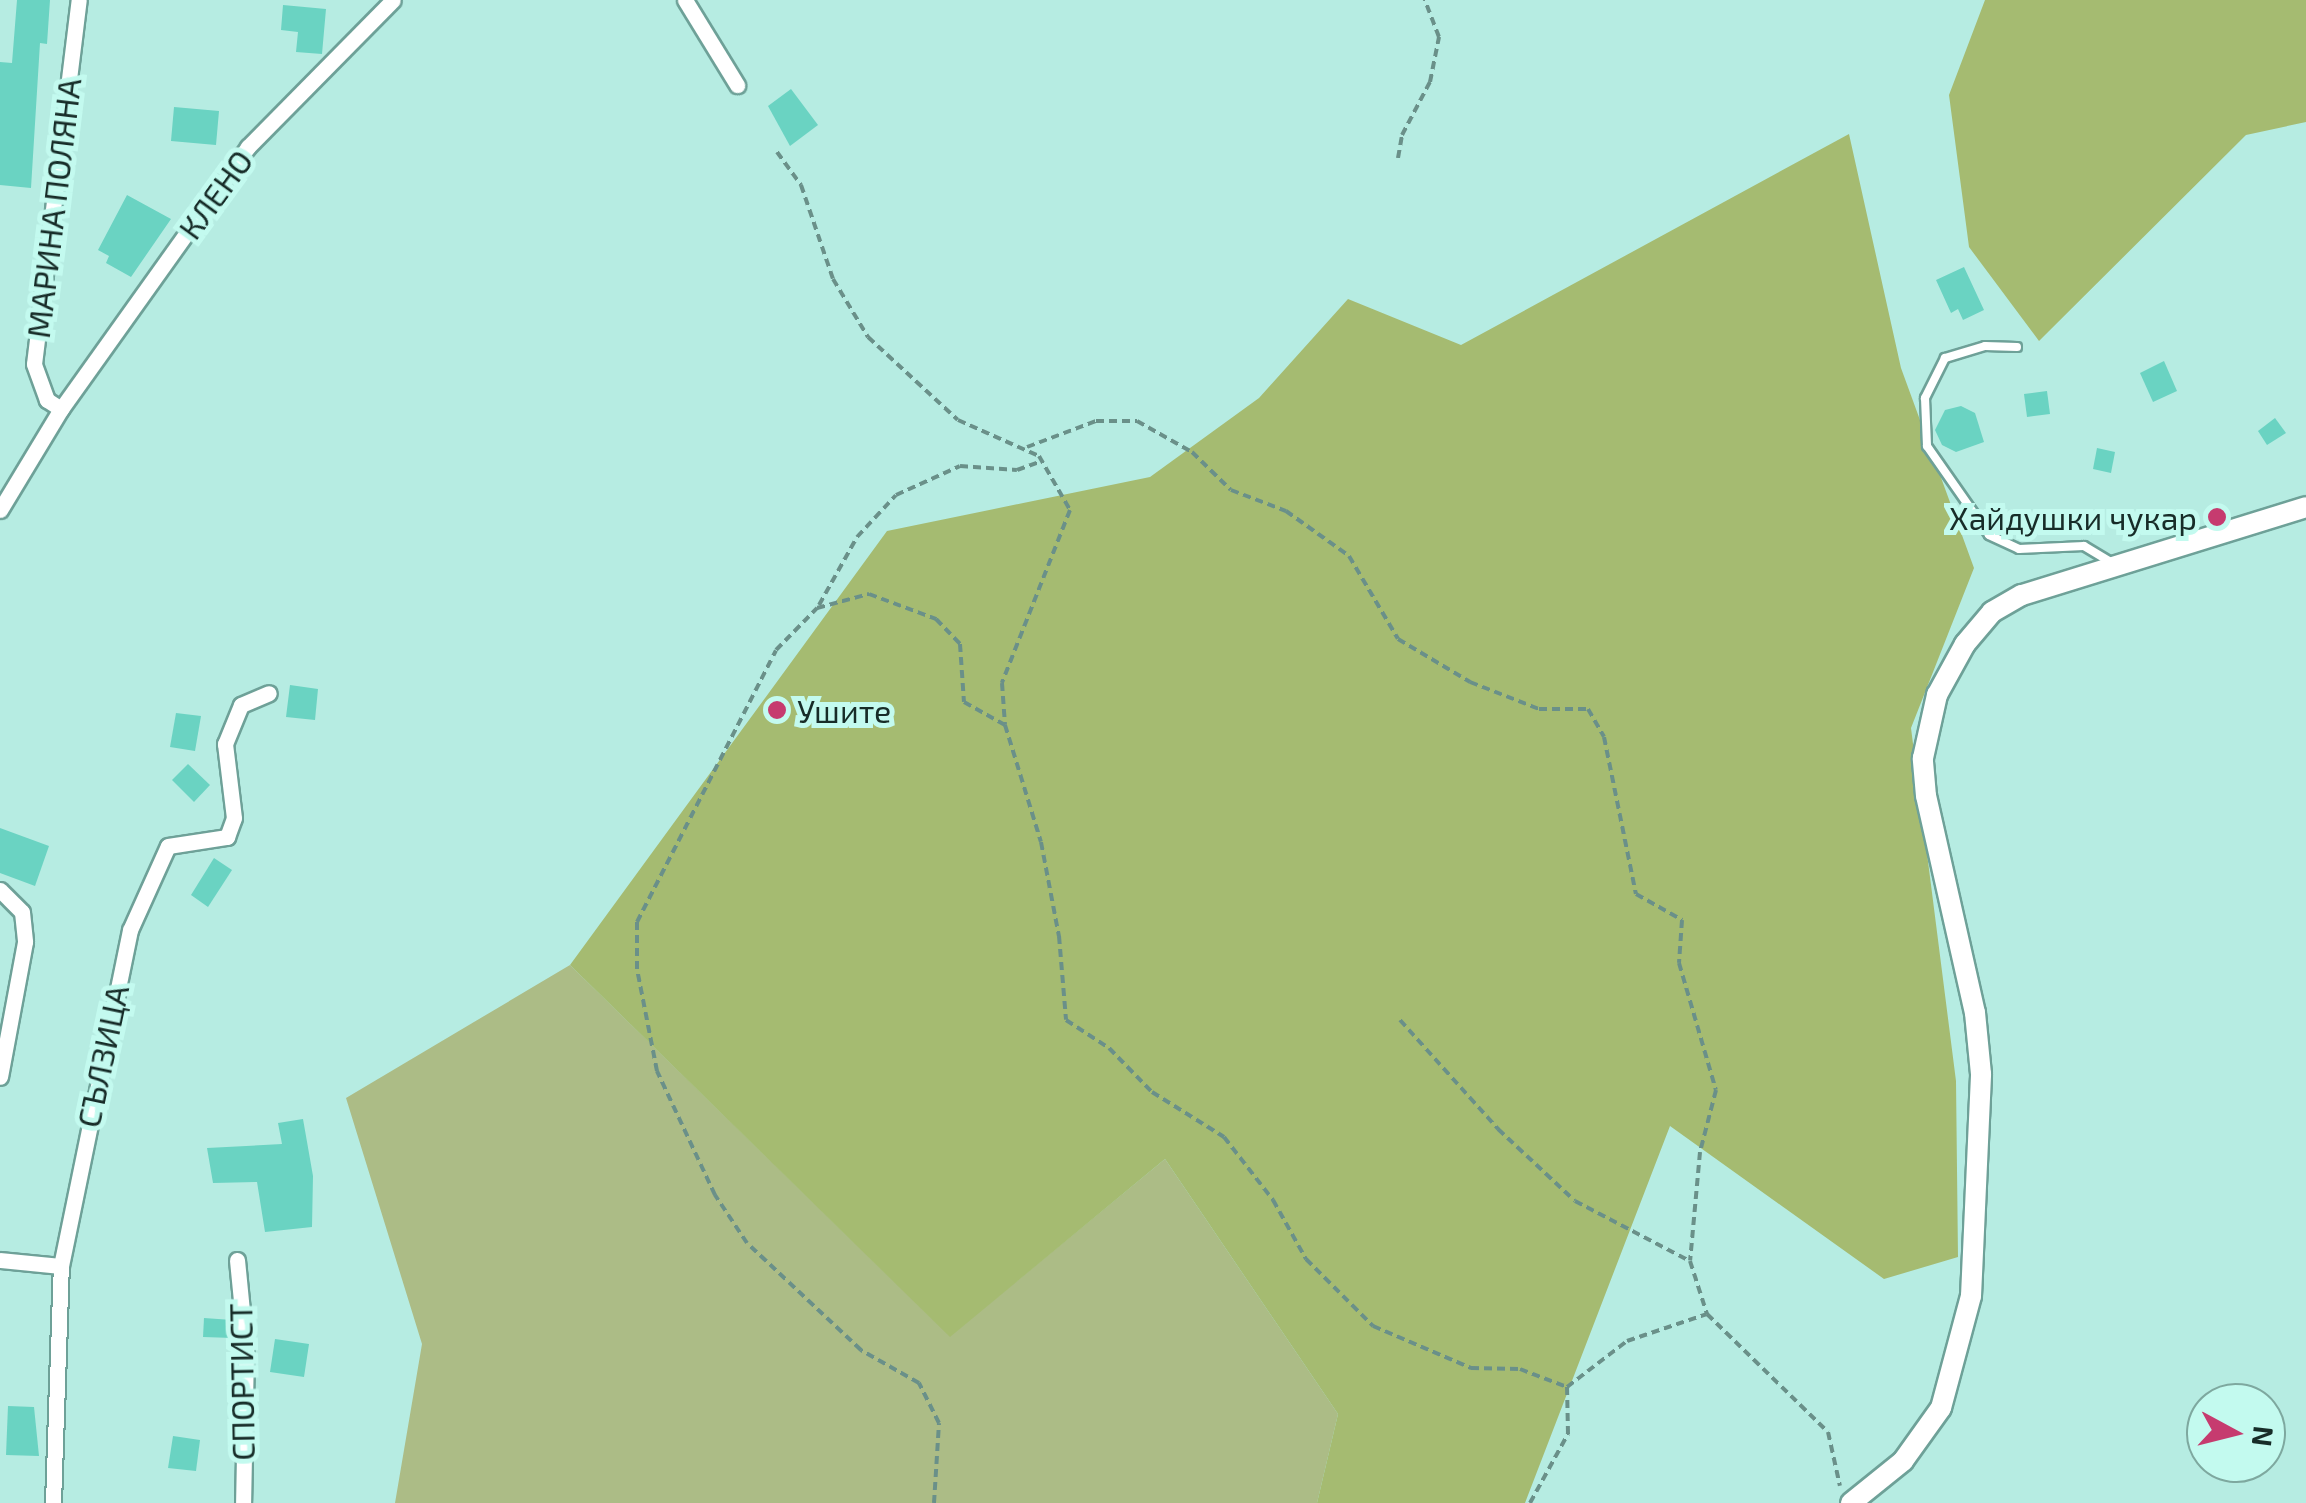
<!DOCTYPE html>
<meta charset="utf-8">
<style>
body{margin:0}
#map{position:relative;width:2306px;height:1503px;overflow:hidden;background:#b6ece2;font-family:"Exo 2",sans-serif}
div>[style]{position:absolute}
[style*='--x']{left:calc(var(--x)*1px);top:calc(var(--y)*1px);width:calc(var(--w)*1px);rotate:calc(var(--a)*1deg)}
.green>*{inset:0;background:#acbc86}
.forest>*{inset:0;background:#a5bb71}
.building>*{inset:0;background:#6ad3c2}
.path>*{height:4px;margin-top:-2px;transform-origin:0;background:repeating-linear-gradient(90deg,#6a9089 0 8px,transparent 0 13px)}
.roads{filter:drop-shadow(2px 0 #6ea198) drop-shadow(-2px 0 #6ea198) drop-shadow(0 2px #6ea198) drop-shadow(0 -2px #6ea198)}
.lane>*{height:8px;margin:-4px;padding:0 4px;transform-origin:4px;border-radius:4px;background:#fff}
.street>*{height:15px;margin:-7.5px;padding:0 7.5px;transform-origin:7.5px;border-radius:7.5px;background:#fff}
.secondary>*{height:20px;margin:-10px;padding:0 10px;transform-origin:10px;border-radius:10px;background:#fff}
.dots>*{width:28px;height:28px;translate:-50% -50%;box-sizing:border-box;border:5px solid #c3faef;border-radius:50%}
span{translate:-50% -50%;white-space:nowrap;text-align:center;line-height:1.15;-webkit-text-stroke:10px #c3faef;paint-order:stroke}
.street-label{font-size:32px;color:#172c28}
.poi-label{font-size:32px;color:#172c28}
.right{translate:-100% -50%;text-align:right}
.left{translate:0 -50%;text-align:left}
.north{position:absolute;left:2186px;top:1383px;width:100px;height:100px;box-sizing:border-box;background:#c3faef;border:2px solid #7ea89f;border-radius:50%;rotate:97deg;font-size:28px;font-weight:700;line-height:40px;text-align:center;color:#172c28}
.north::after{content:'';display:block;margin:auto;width:35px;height:45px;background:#c63b6f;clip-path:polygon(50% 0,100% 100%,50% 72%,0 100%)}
</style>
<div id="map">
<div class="green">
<i style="clip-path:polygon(570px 965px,950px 1336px,1165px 1159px,1338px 1414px,1317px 1503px,395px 1503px,422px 1344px,346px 1098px)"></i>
</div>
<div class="forest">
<i style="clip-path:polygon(1985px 0,2306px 0,2306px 122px,2246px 135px,2039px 341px,1969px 247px,1949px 95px)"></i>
<i style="clip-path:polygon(1849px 134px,1901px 368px,1974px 568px,1911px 728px,1956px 1081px,1958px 1257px,1884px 1279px,1670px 1126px,1525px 1503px,1317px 1503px,1338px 1414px,1165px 1159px,950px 1337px,570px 965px,887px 531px,1150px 477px,1259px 398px,1348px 299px,1461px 345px)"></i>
</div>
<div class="building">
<i style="clip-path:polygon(17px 0,50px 0,47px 44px,40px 43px,31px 188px,0 185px,0 62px,12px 63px)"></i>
<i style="clip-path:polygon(283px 5px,326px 9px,322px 54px,296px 52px,298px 32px,281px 30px)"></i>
<i style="clip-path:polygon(791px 89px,818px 125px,790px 146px,768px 106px)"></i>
<i style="clip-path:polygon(174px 107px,219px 111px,216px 145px,171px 141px)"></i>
<i style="clip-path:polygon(127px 195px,171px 219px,131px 277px,106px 263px,109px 256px,98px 250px)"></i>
<i style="clip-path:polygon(1964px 267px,1984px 310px,1963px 320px,1958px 309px,1951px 313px,1936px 280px)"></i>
<i style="clip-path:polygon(2164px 361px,2177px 391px,2153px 402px,2140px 373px)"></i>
<i style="clip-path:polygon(2047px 391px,2050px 414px,2027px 417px,2024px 394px)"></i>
<i style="clip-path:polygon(1961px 406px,1975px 413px,1984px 442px,1956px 452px,1942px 445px,1935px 430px,1945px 410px)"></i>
<i style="clip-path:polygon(2275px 418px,2286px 433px,2267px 445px,2258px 431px)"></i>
<i style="clip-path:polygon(2097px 448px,2115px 452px,2111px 473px,2093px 469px)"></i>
<i style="clip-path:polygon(290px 685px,318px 689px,315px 720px,286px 717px)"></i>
<i style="clip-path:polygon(176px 713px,201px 716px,195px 751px,170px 747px)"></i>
<i style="clip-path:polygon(188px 764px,210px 785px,194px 802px,172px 780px)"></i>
<i style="clip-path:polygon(0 828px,49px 846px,35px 886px,0 873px)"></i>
<i style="clip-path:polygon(214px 858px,232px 870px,208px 907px,191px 895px)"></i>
<i style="clip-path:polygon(303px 1119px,313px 1176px,312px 1227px,265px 1232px,257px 1182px,213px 1183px,207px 1148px,282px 1144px,278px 1123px)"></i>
<i style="clip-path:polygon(204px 1318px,232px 1320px,233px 1338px,203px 1337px)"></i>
<i style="clip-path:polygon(275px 1339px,309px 1344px,304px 1377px,270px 1372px)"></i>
<i style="clip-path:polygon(8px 1406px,34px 1407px,39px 1456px,6px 1455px)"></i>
<i style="clip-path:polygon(173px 1436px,200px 1440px,196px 1471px,168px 1468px)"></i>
</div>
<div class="path">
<i style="--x:777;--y:152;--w:41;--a:54"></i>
<i style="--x:801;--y:185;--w:99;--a:71.2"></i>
<i style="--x:833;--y:279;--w:68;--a:58.9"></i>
<i style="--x:868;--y:337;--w:122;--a:42.7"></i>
<i style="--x:958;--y:420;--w:89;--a:24"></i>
<i style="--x:1039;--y:456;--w:62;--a:60.1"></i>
<i style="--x:1070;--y:510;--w:186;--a:111.5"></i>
<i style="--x:1002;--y:683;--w:42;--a:85.9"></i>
<i style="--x:1005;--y:725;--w:122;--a:72.9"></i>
<i style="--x:1041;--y:842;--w:96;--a:79.2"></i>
<i style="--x:1059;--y:936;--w:84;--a:85.2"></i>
<i style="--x:1066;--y:1020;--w:51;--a:33.1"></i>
<i style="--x:1109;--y:1048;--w:62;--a:45.7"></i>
<i style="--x:1152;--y:1092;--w:85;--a:32"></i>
<i style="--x:1224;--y:1137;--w:80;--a:52.1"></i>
<i style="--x:1273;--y:1200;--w:68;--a:60.8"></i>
<i style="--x:1306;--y:1259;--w:95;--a:45"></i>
<i style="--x:1373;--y:1326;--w:107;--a:23.2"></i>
<i style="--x:1471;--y:1368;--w:49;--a:1.2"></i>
<i style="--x:1520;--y:1369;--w:50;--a:21"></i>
<i style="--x:1398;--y:158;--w:23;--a:-80"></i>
<i style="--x:1402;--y:135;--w:60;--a:-62.2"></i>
<i style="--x:1430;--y:82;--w:46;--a:-78.7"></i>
<i style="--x:1439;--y:37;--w:40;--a:-111"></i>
<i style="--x:1027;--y:447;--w:74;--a:-20.6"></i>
<i style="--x:1096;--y:421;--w:41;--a:0"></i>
<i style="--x:1137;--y:421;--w:63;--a:29.4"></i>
<i style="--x:1192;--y:452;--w:54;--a:44.3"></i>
<i style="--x:1231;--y:490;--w:59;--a:20.9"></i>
<i style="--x:1286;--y:511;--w:77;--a:35.5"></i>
<i style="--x:1349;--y:556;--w:96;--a:59.4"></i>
<i style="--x:1398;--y:639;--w:84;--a:30.8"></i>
<i style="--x:1470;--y:682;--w:74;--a:21.4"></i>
<i style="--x:1539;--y:709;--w:49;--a:0"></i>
<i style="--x:1588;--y:709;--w:32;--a:60"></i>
<i style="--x:1604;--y:737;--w:160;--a:78.5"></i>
<i style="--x:1636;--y:894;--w:53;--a:29.5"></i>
<i style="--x:1682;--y:920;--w:43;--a:94"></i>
<i style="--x:1679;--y:963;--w:132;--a:73.8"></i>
<i style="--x:1716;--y:1090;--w:64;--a:104.5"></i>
<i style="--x:1700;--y:1152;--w:109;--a:95.2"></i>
<i style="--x:819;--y:605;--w:78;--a:-60.8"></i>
<i style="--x:857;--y:537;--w:57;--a:-47.1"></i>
<i style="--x:896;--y:495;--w:70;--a:-24.4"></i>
<i style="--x:960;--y:466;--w:57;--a:4"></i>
<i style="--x:1017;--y:470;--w:27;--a:-20"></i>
<i style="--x:1400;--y:1020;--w:147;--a:48"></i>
<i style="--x:1498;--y:1129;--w:105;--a:43.1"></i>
<i style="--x:1575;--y:1201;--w:130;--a:27.6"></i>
<i style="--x:1690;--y:1261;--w:56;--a:72.2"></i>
<i style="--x:934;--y:1503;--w:80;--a:-86.4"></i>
<i style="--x:939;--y:1423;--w:45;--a:-116.6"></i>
<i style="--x:919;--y:1383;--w:67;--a:-150.4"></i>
<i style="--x:861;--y:1350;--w:156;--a:-136.8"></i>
<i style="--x:747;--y:1243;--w:58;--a:-123.7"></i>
<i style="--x:715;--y:1195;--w:137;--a:-115.1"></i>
<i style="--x:657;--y:1071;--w:104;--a:-101.1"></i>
<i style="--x:637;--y:969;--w:47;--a:-90"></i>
<i style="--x:637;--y:922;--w:305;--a:-62.9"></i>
<i style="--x:776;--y:650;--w:59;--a:-45.7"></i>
<i style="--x:817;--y:608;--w:54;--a:-15.1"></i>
<i style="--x:869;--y:594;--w:72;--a:20.5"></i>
<i style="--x:936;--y:619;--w:35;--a:46"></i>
<i style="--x:960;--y:644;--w:58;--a:86.1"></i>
<i style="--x:964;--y:702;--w:47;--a:29.3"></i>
<i style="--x:1530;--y:1503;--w:79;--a:-61.2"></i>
<i style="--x:1568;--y:1434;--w:47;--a:-91.2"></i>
<i style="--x:1567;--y:1387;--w:76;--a:-37.5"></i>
<i style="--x:1627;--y:1341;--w:84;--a:-18.6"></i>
<i style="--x:1707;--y:1314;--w:169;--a:44.3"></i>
<i style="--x:1828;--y:1432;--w:55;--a:77.5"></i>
</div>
<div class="roads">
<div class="lane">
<i style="--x:2017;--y:347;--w:32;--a:-178"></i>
<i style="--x:1985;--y:346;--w:42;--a:163.3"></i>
<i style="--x:1945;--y:358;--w:45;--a:116.6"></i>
<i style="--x:1925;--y:398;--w:48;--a:87.6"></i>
<i style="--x:1927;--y:446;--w:108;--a:55.1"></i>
<i style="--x:1989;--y:535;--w:33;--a:25"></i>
<i style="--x:2019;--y:549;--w:65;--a:-2.6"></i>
<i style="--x:2084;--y:546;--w:33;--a:31"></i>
</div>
<div class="street">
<i style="--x:685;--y:0;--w:100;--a:58.5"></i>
<i style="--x:61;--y:409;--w:17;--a:-147"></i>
<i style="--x:47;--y:400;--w:38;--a:-110"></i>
<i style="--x:34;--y:364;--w:367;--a:-83"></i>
<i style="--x:0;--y:510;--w:118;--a:-58.9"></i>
<i style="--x:61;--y:409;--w:322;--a:-54.5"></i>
<i style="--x:248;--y:147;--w:206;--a:-45.4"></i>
<i style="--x:0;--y:890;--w:31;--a:45"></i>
<i style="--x:22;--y:912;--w:30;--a:84"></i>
<i style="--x:25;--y:942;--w:137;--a:100.5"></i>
<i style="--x:0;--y:1260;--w:61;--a:5.6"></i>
<i style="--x:237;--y:1260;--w:91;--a:84.4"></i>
<i style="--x:246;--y:1351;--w:152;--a:91.1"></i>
<i style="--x:53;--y:1503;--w:237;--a:-88.1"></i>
<i style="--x:61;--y:1266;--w:343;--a:-78.4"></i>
<i style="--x:130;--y:930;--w:92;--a:-65.7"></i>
<i style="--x:168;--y:846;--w:60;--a:-8.7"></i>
<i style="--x:227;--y:837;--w:20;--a:-70"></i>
<i style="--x:234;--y:818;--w:75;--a:-96.9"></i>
<i style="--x:225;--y:744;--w:42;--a:-67.7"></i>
<i style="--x:241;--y:705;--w:30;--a:-23"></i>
</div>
<div class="secondary">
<i style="--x:1851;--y:1503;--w:67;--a:-38.9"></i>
<i style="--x:1903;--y:1461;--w:65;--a:-54.4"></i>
<i style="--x:1941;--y:1408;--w:116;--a:-75"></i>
<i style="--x:1971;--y:1296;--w:222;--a:-87.4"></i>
<i style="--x:1981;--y:1074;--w:61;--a:-95.6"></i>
<i style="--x:1975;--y:1013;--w:222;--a:-102.7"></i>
<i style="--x:1926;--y:796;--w:38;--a:-95"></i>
<i style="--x:1923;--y:758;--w:65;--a:-77.5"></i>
<i style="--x:1937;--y:695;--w:58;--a:-61.2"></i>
<i style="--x:1965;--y:644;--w:42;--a:-49.8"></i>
<i style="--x:1992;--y:612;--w:34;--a:-30"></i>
<i style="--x:2022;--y:595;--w:297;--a:-17.2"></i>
</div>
</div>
<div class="dots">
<i style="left:2217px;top:517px;background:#c63b6f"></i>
<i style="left:777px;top:710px;background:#c63b6f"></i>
</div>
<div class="street-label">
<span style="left:215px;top:194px;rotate:-54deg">КЛЕНО</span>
<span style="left:53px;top:208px;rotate:-83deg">МАРИНА ПОЛЯНА</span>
<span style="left:102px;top:1056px;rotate:-78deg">СЪЛЗИЦА</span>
<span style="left:241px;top:1382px;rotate:-91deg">СПОРТИСТ</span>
</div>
<div class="poi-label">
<span class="right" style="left:2197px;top:517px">Хайдушки чукар</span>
<span class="left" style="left:797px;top:710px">Ушите</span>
</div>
<div class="north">N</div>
</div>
